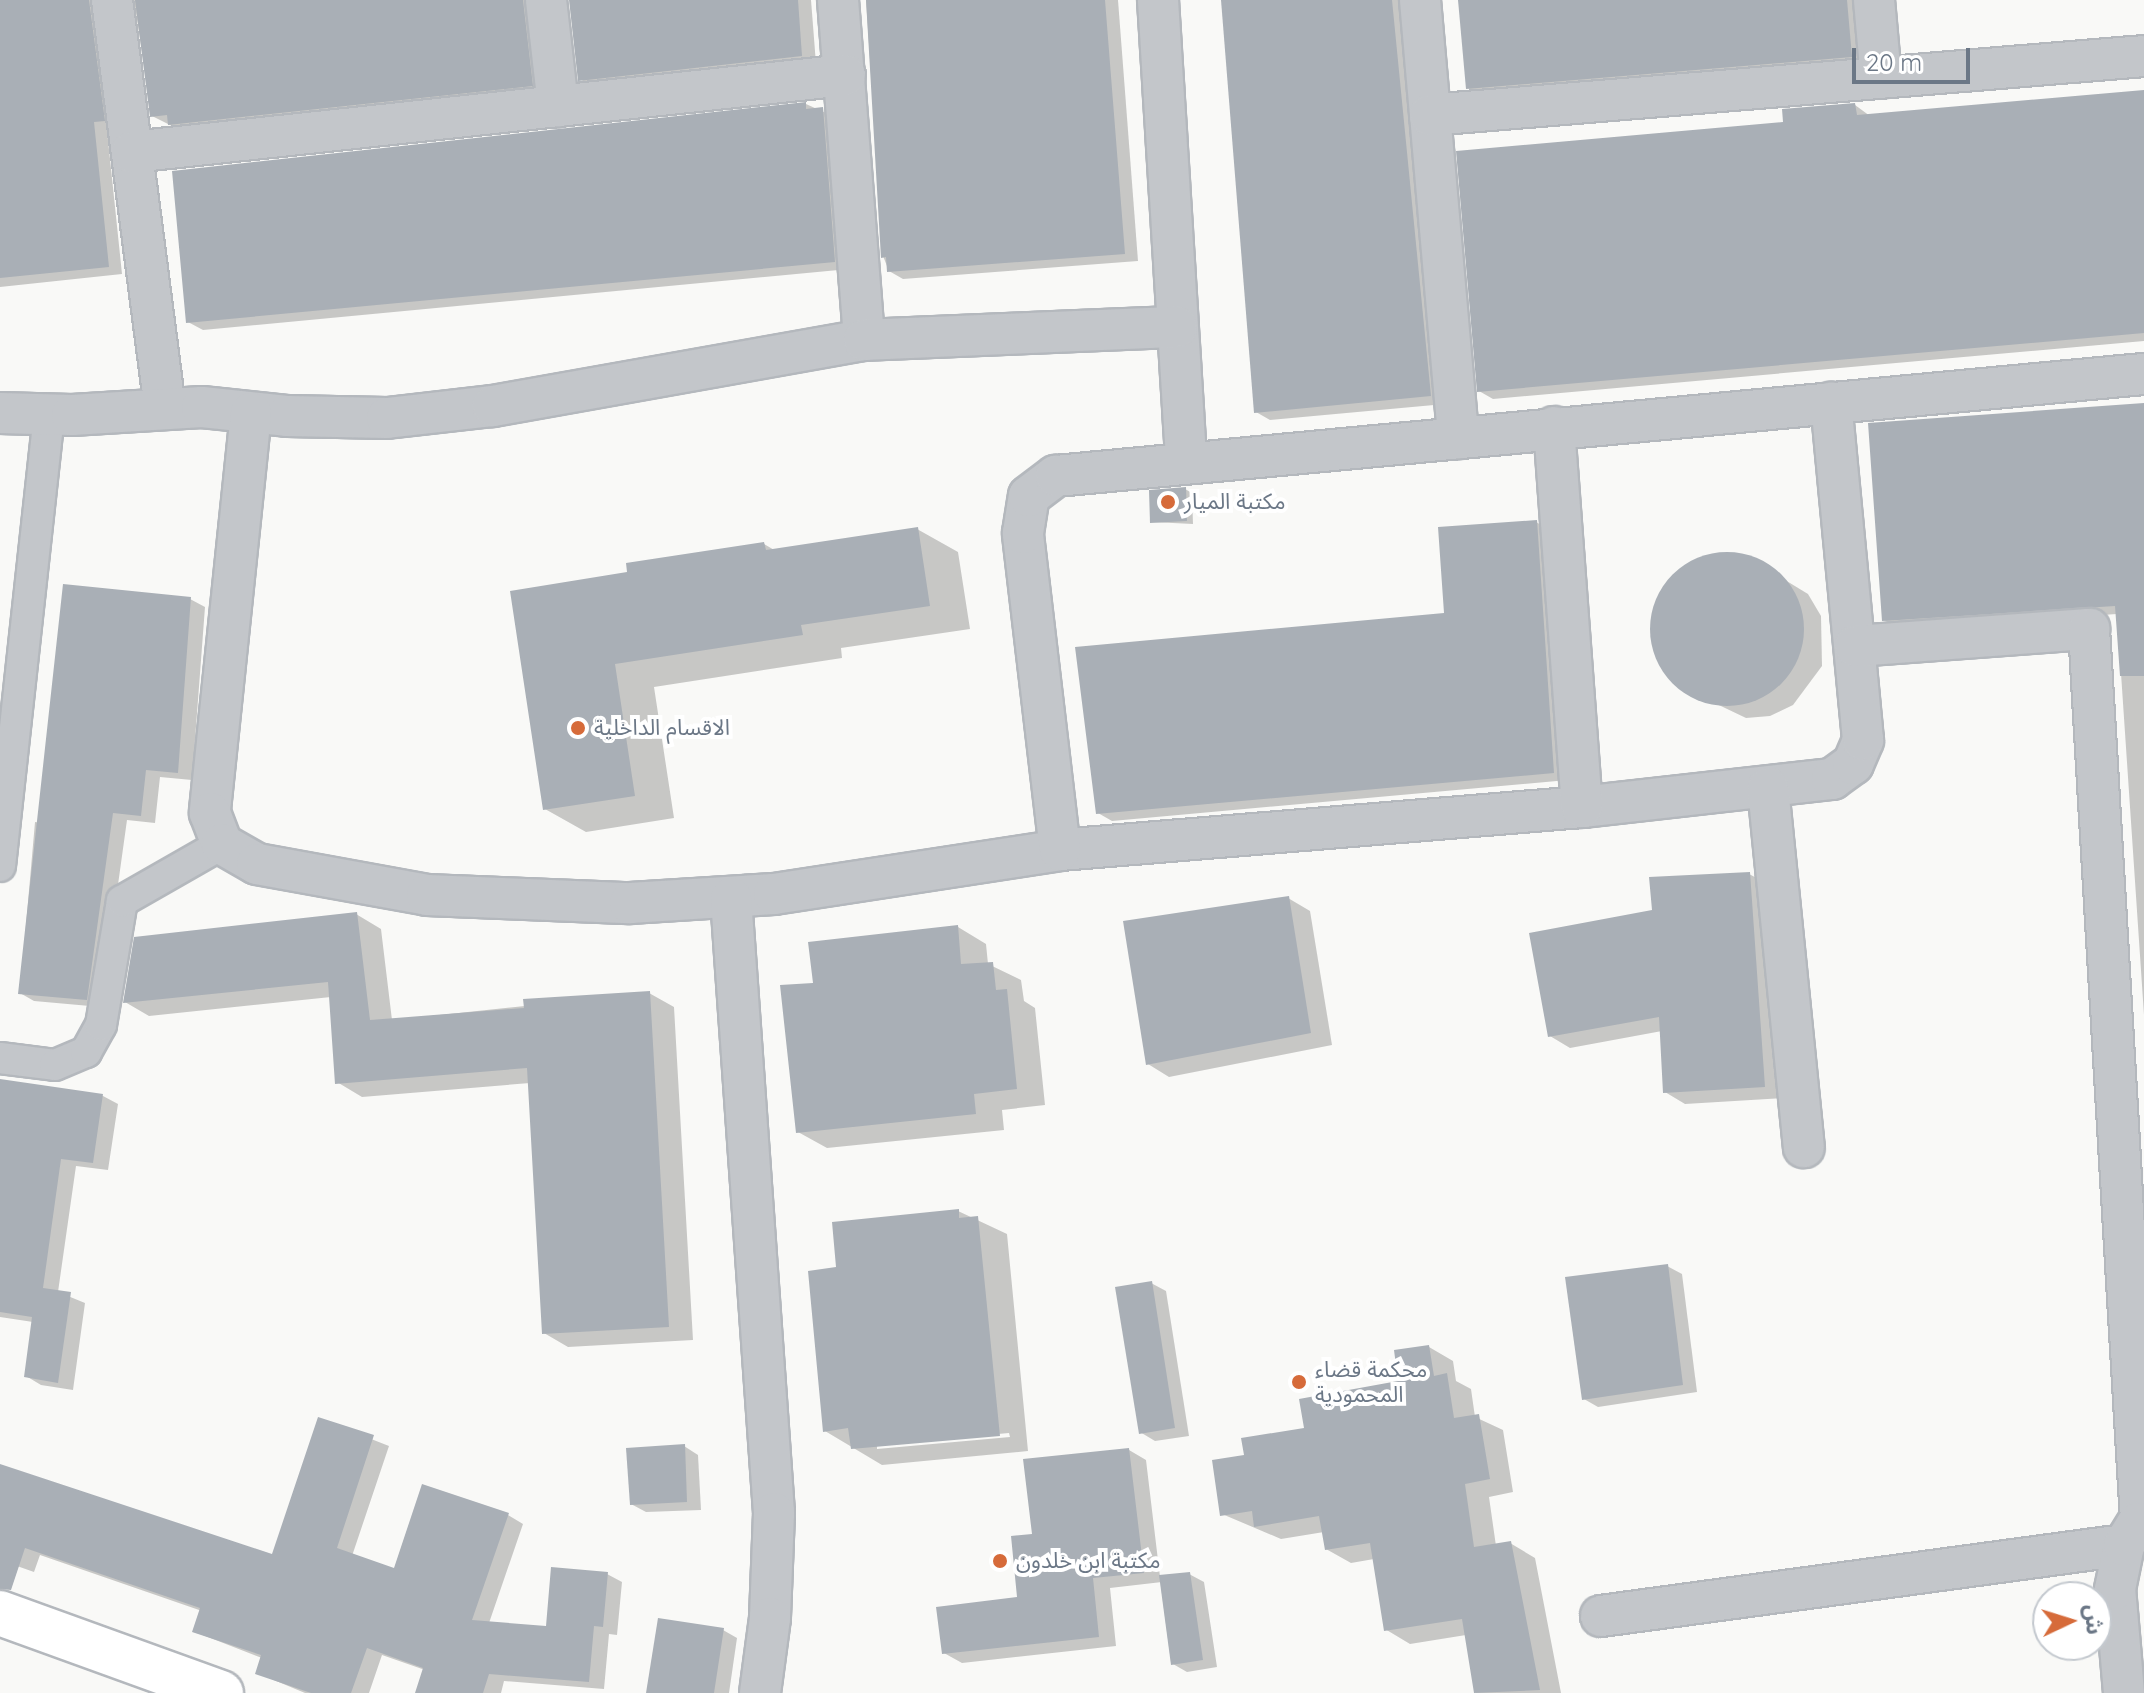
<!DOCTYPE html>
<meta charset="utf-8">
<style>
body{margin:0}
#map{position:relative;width:2144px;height:1693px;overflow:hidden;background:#f9f9f7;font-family:Quicksand,"Noto Sans Arabic",sans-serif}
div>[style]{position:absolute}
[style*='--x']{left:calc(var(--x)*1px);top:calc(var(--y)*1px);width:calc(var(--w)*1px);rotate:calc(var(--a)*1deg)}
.shadow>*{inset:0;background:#0003}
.building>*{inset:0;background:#a9afb6}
.round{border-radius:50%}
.roads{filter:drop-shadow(2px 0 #b4b8bd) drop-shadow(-2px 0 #b4b8bd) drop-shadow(0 2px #b4b8bd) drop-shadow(0 -2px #b4b8bd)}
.pedestrian>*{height:30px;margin:-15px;padding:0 15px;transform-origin:15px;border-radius:15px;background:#c3c6ca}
.minor>*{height:40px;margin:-20px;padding:0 20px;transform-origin:20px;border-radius:20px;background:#c3c6ca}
.primary>*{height:44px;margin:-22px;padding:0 22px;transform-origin:22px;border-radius:22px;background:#fff}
.dots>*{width:22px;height:22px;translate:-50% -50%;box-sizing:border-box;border:4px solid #fff;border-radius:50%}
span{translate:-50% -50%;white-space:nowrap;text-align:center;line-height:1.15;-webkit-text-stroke:8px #fff;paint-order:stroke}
.poi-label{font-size:22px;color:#6b7786}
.left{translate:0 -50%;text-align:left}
.north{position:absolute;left:2032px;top:1581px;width:80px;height:80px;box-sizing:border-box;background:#fff;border:2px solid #c4c9cf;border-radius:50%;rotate:86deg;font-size:22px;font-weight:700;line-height:32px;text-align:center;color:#6b7786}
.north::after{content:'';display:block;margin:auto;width:28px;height:36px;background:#d66b3a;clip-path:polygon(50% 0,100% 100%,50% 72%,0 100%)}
.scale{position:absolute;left:1852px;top:48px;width:118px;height:36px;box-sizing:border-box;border:4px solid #6b7786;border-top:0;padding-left:10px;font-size:24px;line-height:28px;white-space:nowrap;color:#6b7786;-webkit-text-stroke:6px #fff;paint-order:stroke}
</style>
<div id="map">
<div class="shadow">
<i style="clip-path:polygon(0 0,106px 0,118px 129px,107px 130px,122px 274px,0 287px)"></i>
<i style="clip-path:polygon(134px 0,542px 0,546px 93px,184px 132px,152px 116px)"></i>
<i style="clip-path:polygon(571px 0,811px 0,816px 64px,594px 88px,580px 79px)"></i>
<i style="clip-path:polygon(866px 0,1118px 0,1138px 261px,903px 279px,889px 271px,883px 256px)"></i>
<i style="clip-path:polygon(1223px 0,1405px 0,1445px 404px,1270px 420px,1256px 412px)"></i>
<i style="clip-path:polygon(1460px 0,1860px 0,1865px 64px,1482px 96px,1468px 88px)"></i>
<i style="clip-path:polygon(2144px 92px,2144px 341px,1493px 399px,1479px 391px,1785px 124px,1855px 105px,1870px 116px)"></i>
<i style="clip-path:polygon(806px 104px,837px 118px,849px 269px,203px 330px,188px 322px)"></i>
<i style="clip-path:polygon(2144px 405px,2144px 1015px,2117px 614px,1899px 628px,1884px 620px)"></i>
<i style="clip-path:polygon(1185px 489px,1192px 493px,1193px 524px,1152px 522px)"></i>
<i style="clip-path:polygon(1536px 522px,1550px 530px,1568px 780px,1112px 821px,1098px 813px,1446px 615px)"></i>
<i style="clip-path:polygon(917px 529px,958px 552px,970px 629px,841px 648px,842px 658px,654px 687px,674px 818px,586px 832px,545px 809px,629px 574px,764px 544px,776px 551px)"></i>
<i style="clip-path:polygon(1744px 555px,1808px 594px,1821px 616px,1822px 666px,1793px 705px,1770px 716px,1746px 718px,1677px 685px,1661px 666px,1653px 642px,1660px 594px,1675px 574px,1696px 560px)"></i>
<i style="clip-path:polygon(190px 599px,205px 607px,192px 780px,160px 777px,155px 823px,127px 820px,101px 1007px,34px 1001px,20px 993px,35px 822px,42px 823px)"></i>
<i style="clip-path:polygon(1749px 874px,1770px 885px,1784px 1098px,1685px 1104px,1665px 1092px,1662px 1031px,1570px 1048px,1550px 1036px,1654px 912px)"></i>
<i style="clip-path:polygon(1288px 898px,1310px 911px,1332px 1045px,1169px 1077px,1148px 1064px)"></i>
<i style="clip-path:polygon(356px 914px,381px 929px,392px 1020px,649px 993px,674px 1007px,693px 1340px,568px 1347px,544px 1333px,530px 1083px,362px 1097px,337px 1082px,331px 997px,149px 1016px,125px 1002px)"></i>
<i style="clip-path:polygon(958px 927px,986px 944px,988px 964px,1021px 980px,1024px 1001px,1035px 1008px,1045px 1105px,1002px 1110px,1004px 1130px,827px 1148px,798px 1132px,815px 985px)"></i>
<i style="clip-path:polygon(0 1081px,103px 1096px,118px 1104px,108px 1170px,76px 1166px,58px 1292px,85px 1303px,73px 1390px,41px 1385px,26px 1376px,33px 1322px,0 1317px)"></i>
<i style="clip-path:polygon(evenodd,958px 1211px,1007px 1234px,1028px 1451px,882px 1465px,825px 1431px,839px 1269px,958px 1211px,1009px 1433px,1010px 1437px,877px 1449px,877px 1445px,1009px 1433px)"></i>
<i style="clip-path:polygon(1667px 1266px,1682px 1274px,1697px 1392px,1598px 1407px,1584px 1399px)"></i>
<i style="clip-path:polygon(1151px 1283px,1166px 1291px,1189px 1436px,1155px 1441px,1140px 1432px)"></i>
<i style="clip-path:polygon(1429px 1347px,1453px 1361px,1456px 1381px,1471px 1389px,1475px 1417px,1503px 1430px,1513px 1492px,1489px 1497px,1496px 1546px,1510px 1543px,1535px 1558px,1561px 1693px,1476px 1693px,1466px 1635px,1410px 1644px,1385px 1629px,1374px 1559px,1351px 1563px,1326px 1549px,1324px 1532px,1281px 1539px,1222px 1514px,1246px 1456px,1401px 1383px)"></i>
<i style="clip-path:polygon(320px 1419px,389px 1446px,352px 1556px,396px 1570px,508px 1515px,523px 1524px,489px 1623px,548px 1628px,607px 1574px,622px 1582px,617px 1635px,609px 1634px,604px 1689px,504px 1681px,501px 1693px,417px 1693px,425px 1670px,382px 1655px,369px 1693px,305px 1693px,257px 1673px,262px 1658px,195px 1632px,202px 1611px,40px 1555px,34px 1572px,0 1560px,0 1466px,274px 1557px)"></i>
<i style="clip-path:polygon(684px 1446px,698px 1455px,701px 1510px,646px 1512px,631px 1504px)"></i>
<i style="clip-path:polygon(1129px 1450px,1146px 1460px,1160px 1577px,1189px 1574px,1204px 1582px,1217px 1667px,1187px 1672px,1173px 1664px,1162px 1582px,1110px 1588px,1116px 1646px,962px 1663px,944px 1653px,1019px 1599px,1035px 1536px)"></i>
<i style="clip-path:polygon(723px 1630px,737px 1638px,729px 1693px,648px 1693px)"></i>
</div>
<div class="building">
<i style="clip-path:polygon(0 0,89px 0,105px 121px,94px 122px,109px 267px,0 278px)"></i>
<i style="clip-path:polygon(135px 0,523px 0,533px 86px,168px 125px,167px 115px,150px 117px)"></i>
<i style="clip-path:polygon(569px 0,798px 0,802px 56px,578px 81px)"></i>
<i style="clip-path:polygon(866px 0,1105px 0,1125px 254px,887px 272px,886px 257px,881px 258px)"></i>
<i style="clip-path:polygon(1221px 0,1392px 0,1431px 396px,1254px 413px)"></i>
<i style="clip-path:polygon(1458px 0,1847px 0,1852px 57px,1466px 89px)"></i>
<i style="clip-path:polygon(2144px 90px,2144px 333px,1477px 392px,1456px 151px,1783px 122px,1782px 109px,1855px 103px,1857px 115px)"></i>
<i style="clip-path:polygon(806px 102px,806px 109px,823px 107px,835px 262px,186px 323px,172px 171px)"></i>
<i style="clip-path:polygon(2144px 403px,2144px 676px,2120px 676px,2115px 606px,1882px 621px,1868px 423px)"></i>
<i style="clip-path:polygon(1186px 487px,1187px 521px,1150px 523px,1149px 490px)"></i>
<i style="clip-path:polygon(1537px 520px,1554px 773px,1096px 814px,1075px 647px,1444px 613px,1438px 527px)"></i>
<i style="clip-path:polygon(918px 527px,930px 606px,801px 625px,803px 635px,615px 664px,635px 796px,543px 810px,510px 591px,627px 572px,626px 563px,764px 542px,766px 550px)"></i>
<i class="round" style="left:1650px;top:552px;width:154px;height:154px"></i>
<i style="clip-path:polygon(63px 584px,191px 597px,178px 773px,146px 770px,141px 816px,113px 813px,87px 1000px,18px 994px)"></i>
<i style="clip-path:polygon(1750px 872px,1765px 1087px,1663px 1093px,1659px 1017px,1548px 1037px,1529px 933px,1652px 910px,1649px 877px)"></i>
<i style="clip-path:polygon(1289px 896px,1311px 1033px,1146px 1065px,1123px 921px)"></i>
<i style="clip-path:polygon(357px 912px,370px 1020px,524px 1008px,523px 999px,650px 991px,669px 1327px,542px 1334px,527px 1068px,335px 1084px,328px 982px,123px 1003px,134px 937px)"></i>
<i style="clip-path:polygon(958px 925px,961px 964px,993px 962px,996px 990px,1007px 989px,1017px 1089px,974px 1094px,976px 1114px,796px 1133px,780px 985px,813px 983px,808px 942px)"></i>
<i style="clip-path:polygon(0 1079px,103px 1094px,93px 1163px,61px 1159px,43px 1288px,71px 1292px,58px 1383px,24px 1377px,32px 1317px,0 1312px)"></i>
<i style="clip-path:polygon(959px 1209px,959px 1218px,978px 1216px,1000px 1436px,851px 1449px,848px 1428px,823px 1432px,808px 1271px,836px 1267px,832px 1222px)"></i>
<i style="clip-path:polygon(1668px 1264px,1683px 1385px,1582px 1400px,1565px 1277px)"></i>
<i style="clip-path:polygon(1152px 1281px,1175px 1428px,1139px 1434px,1115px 1287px)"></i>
<i style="clip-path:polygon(1429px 1345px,1434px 1376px,1447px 1373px,1454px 1418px,1479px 1414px,1490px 1479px,1465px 1484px,1474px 1547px,1511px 1541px,1540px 1690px,1474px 1693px,1462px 1619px,1384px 1631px,1370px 1543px,1325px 1550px,1319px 1516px,1254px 1527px,1252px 1511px,1220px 1516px,1212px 1460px,1244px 1455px,1241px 1438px,1304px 1428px,1299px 1399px,1398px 1381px,1394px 1350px)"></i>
<i style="clip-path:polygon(318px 1417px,374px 1435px,337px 1548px,394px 1568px,422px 1484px,509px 1513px,472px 1620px,546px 1626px,551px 1567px,608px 1572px,603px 1627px,594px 1626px,589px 1682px,489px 1674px,483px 1693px,415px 1693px,423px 1668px,367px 1648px,351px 1693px,311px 1693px,255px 1674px,261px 1655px,192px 1632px,200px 1608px,25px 1548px,11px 1590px,0 1589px,0 1464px,272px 1554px)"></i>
<i style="clip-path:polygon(685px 1444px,687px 1502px,630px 1505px,626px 1448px)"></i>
<i style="clip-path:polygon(1129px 1448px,1144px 1573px,1093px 1578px,1099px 1637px,942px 1654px,936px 1607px,1017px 1597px,1011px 1536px,1032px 1534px,1023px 1459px)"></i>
<i style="clip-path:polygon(1190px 1572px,1203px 1660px,1171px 1665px,1159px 1575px)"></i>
<i style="clip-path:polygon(658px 1618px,724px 1628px,714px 1693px,646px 1693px)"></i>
</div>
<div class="roads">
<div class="pedestrian">
<i style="--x:0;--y:866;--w:453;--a:-83.8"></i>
<i style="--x:0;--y:1058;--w:55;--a:7.3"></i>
<i style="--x:55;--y:1065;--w:34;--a:-23"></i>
<i style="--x:86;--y:1052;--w:31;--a:-61"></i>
<i style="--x:101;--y:1025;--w:126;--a:-80.4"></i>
<i style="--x:122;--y:901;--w:115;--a:-29.7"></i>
</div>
<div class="minor">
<i style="--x:112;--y:0;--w:409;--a:82.6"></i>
<i style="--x:546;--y:0;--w:107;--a:83.5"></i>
<i style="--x:838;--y:0;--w:341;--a:85.6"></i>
<i style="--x:1158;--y:0;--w:461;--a:86.5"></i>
<i style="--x:1420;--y:0;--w:440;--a:85"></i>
<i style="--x:1874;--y:0;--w:78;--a:84.9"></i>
<i style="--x:1430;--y:115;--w:716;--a:-4.72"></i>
<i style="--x:132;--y:152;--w:717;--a:-6.16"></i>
<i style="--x:0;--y:413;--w:72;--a:1.6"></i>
<i style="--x:72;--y:415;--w:130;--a:-3.5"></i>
<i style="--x:202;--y:407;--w:85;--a:6"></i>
<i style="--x:287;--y:416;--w:100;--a:1.1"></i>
<i style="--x:387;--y:418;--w:107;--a:-6.5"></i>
<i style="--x:493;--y:406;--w:377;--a:-10.1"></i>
<i style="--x:864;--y:340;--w:313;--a:-2.4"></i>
<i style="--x:251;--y:413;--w:402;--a:95.9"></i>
<i style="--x:210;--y:813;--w:33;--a:69"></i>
<i style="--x:222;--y:844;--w:40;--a:29.7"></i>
<i style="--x:257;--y:864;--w:173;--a:10.3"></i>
<i style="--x:427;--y:895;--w:203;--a:2.3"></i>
<i style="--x:630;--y:903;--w:144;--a:-3.6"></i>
<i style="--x:774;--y:894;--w:289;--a:-8.7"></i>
<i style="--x:1060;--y:850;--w:524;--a:-4.71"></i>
<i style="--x:1582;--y:807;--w:252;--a:-6.4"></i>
<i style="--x:1832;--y:779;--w:26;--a:-36"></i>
<i style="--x:1853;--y:764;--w:26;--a:-67"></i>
<i style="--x:1863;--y:740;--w:339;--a:-95.4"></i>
<i style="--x:1554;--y:427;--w:381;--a:85.8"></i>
<i style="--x:1855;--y:646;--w:235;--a:-4.2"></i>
<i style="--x:2089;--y:629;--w:893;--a:86.66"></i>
<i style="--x:1768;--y:788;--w:361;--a:84.3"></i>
<i style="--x:1060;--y:850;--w:319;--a:-96.7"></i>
<i style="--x:1023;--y:533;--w:37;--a:-81"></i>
<i style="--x:1029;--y:496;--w:34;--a:-37"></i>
<i style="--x:1056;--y:476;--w:1093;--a:-5.36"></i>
<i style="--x:731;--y:898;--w:617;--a:86"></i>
<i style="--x:774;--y:1513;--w:105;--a:92.2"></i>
<i style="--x:770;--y:1618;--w:76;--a:97.6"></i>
<i style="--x:1601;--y:1616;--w:528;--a:-7.73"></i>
<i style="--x:2124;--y:1693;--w:104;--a:-94.9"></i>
<i style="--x:2115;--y:1589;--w:45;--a:-78.4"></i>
<i style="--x:2124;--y:1545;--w:26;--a:-58"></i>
</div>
<div class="primary">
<i style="--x:0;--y:1613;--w:235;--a:19.9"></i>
</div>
</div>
<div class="dots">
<i style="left:1168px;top:502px;background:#d66b3a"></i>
<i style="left:578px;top:728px;background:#d66b3a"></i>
<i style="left:1299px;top:1382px;background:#d66b3a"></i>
<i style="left:1000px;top:1561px;background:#d66b3a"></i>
</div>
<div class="poi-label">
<span class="left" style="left:1184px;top:502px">مكتبة الميار</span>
<span class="left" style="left:594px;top:728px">الاقسام الداخلية</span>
<span class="left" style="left:1315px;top:1382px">محكمة قضاء<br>المحمودية</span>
<span class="left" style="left:1016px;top:1561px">مكتبة ابن خلدون</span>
</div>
<div class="north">ش</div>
<div class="scale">20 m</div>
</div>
